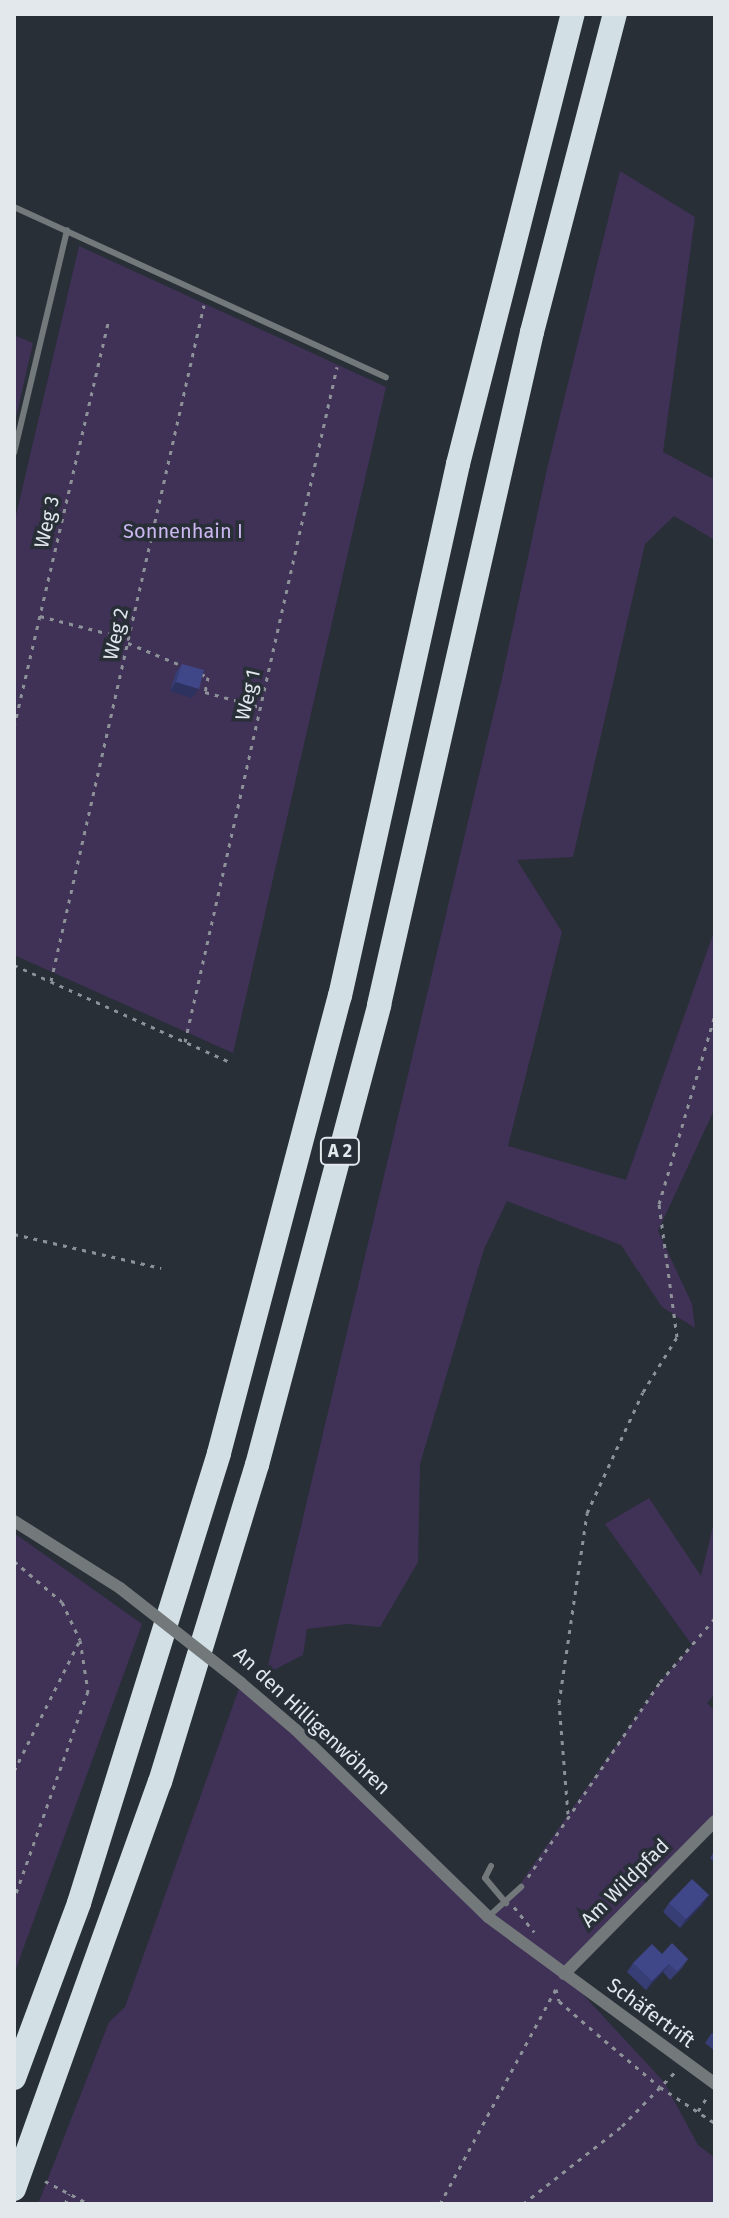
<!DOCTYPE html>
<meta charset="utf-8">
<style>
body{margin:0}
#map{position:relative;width:729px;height:2218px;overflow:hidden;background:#282f37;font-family:"Fira Sans",sans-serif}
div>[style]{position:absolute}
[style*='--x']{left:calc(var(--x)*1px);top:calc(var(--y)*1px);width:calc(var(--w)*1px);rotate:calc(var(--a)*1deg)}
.green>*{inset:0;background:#403157}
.path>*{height:3px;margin-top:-1.5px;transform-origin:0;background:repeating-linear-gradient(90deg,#8c9298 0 4px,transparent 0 10px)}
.service>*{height:6px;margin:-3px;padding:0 3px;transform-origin:3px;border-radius:3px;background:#73787b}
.minor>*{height:12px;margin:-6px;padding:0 6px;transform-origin:6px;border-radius:6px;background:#73787b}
.motorway>*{height:24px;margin:-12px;padding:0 12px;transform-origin:12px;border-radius:12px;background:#d2e0e6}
.minor-bridge>*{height:12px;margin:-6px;padding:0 6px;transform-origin:6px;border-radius:6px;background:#73787b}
.wall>*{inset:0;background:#373d75}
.shaded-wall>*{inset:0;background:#2d325f}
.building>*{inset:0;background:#404788}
span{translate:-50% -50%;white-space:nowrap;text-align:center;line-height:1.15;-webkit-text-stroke:7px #282f37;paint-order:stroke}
.shield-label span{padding:2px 6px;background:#282f37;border:2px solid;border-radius:6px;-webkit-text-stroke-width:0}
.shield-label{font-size:18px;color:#e3e8ed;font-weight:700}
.street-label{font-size:20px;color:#e3e8ed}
.park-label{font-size:20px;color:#ccb8f1}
.frame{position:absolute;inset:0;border:16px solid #e3e8ed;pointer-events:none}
</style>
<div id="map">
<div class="green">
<i style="clip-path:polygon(620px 171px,695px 217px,663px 452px,715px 480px,715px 540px,674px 516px,645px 544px,573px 857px,517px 860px,562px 932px,508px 1146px,626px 1180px,715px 929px,715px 1108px,658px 1231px,692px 1304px,695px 1328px,662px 1307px,621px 1245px,507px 1201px,484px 1249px,420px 1464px,418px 1562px,380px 1627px,347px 1624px,307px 1629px,303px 1655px,266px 1674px,502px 678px,547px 469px)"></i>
<i style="clip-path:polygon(79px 246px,386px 387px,233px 1053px,14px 955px,14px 524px)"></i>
<i style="clip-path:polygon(14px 335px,33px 343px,14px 426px)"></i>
<i style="clip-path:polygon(649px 1498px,701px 1576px,715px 1518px,715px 1694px,707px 1703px,715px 1711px,715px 1821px,564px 1974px,664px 2082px,698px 2145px,715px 2158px,715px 2204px,38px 2204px,109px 2022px,125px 2007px,241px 1683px,489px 1917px,518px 1887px,660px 1682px,692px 1645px,605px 1524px)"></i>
<i style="clip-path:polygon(14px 1533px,142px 1624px,14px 1974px)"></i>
</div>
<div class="path">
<i style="--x:40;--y:616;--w:92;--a:14.5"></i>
<i style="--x:128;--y:643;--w:60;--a:22.7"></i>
<i style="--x:201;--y:674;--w:8;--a:23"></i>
<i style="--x:208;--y:677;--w:15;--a:101"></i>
<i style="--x:205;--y:692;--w:57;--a:15.3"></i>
<i style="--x:14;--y:727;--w:415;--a:-76.9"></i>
<i style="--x:14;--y:965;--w:237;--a:24.2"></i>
<i style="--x:51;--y:981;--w:693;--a:-77.25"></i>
<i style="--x:185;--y:1042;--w:692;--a:-77.31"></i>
<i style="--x:14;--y:1234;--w:151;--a:13"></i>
<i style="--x:14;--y:1561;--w:63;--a:40.5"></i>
<i style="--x:62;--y:1602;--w:42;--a:64.7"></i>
<i style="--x:80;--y:1640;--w:52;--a:81.1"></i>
<i style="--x:88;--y:1691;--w:221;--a:109.6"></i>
<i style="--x:14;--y:1771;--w:144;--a:-63.3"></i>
<i style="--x:568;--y:1814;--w:111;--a:-94.6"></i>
<i style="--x:559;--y:1703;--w:192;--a:-81.6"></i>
<i style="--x:587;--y:1513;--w:133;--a:-65.2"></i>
<i style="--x:643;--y:1392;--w:65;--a:-58.3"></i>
<i style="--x:677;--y:1337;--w:134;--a:-97.7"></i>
<i style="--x:659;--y:1204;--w:197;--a:-73.5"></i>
<i style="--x:528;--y:1877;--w:235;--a:-55.9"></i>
<i style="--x:660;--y:1682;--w:84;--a:-49.3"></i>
<i style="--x:514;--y:1907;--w:32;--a:51"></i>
<i style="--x:556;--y:1989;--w:12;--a:76"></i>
<i style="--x:559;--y:2001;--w:50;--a:41"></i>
<i style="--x:597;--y:2034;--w:82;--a:40.1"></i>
<i style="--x:660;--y:2087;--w:66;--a:33.2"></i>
<i style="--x:698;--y:2111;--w:20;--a:-57"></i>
<i style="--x:45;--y:2181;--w:50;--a:27.6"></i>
<i style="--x:65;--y:2204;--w:11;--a:-68"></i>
<i style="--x:440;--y:2204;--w:249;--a:-61.7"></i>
<i style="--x:523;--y:2204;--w:126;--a:-38.2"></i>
<i style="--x:622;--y:2126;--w:78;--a:-45.5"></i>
</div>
<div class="service">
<i style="--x:14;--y:207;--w:409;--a:24.6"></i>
<i style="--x:14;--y:453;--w:229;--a:-76.6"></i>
<i style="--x:491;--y:1866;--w:13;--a:117"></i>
<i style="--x:485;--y:1878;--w:33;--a:50"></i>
<i style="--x:488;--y:1917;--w:45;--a:-42.3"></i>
</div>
<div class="minor">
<i style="--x:14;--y:1521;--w:125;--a:32.3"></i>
<i style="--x:241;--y:1683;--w:72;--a:40.5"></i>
<i style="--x:296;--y:1730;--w:268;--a:44.2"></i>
<i style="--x:488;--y:1917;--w:282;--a:36.3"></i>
<i style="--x:564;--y:1974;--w:215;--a:-45.4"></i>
</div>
<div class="motorway">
<i style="--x:14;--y:2078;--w:187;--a:-69.6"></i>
<i style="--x:79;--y:1903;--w:471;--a:-72.7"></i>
<i style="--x:219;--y:1453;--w:473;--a:-75.2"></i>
<i style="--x:340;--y:996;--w:545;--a:-77.49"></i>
<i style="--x:458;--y:464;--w:464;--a:-75.7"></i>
<i style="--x:14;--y:2189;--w:432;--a:-70.3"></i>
<i style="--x:160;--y:1782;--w:332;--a:-73"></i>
<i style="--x:257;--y:1465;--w:476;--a:-75.1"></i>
<i style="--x:379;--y:1005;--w:690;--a:-77.19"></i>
<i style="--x:532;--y:332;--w:329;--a:-75.4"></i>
</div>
<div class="minor-bridge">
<i style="--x:120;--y:1588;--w:154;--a:38.1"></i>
</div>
<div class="wall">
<i style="clip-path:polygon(182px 664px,192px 698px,170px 691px,176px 672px)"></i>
<i style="clip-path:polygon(715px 1850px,715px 1863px,710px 1858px)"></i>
<i style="clip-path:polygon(669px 1903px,703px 1904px,680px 1928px,663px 1912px)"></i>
<i style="clip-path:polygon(662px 1954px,688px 1959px,682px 1968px,670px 1980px,663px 1972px,646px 1990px,627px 1972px,633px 1963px)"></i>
<i style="clip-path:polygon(715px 2032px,715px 2051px,705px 2043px,711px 2034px)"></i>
</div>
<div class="shaded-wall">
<i style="clip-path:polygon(176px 682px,199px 689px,192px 698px,170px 691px)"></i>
<i style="clip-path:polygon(709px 1895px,703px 1904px,680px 1928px,686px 1919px)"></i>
<i style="clip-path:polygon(669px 1964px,663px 1972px,646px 1990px,652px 1981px)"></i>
</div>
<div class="building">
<i style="clip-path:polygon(182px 664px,204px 670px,199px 689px,176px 682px)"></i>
<i style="clip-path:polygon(692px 1879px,709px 1895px,686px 1919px,669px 1903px)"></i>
<i style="clip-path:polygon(672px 1943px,688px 1959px,677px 1971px,669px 1964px,652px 1981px,633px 1963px,652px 1944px,662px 1954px)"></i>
</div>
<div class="shield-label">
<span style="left:340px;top:1151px">A 2</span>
</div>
<div class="street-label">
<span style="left:47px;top:522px;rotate:-77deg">Weg 3</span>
<span style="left:116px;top:634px;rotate:-77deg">Weg 2</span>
<span style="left:248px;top:695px;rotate:-77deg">Weg 1</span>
<span style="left:312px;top:1721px;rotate:43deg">An den Hilligenwöhren</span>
<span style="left:625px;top:1883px;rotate:-45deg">Am Wildpfad</span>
<span style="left:651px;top:2013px;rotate:36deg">Schäfertrift</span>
</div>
<div class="park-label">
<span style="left:183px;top:531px">Sonnenhain I</span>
</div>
<div class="frame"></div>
</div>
